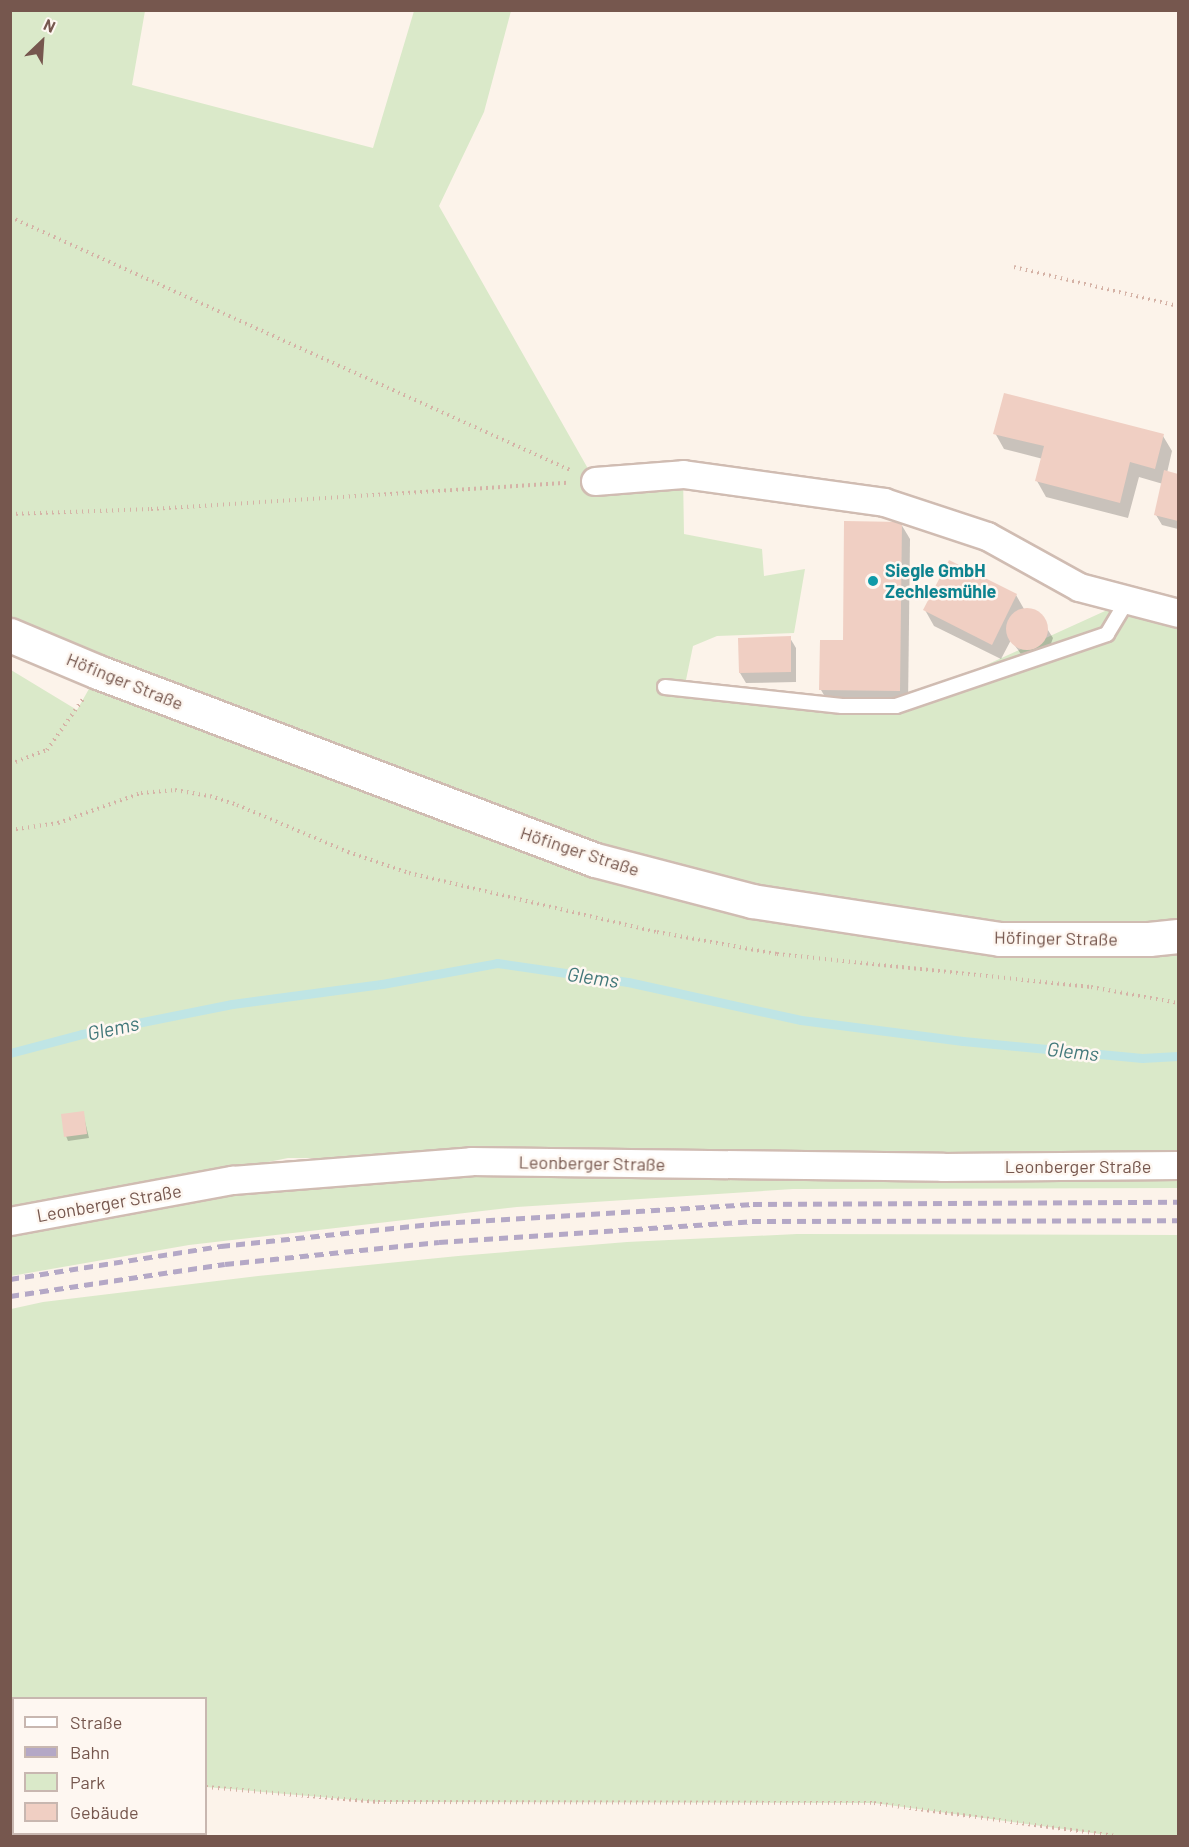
<!DOCTYPE html>
<meta charset="utf-8">
<style>
body{margin:0}
#map{position:relative;width:1189px;height:1847px;overflow:hidden;background:#fcf3ea;font-family:Barlow,sans-serif}
div>[style]{position:absolute}
[style*='--x']{left:calc(var(--x)*1px);top:calc(var(--y)*1px);width:calc(var(--w)*1px);rotate:calc(var(--a)*1deg)}
.green>*{inset:0;background:#dae9c9}
.shadow>*{inset:0;background:#0003}
.stream>*{height:9px;margin:-4.5px;padding:0 4.5px;transform-origin:4.5px;border-radius:4.5px;background:#bfe5e5}
.building>*{inset:0;background:#f0cfc3}
.round{border-radius:50%}
.path>*{height:4px;margin-top:-2px;transform-origin:0;background:repeating-linear-gradient(90deg,#d5b2a6 0 1.5px,transparent 0 6px)}
.roads{filter:drop-shadow(2px 0 #d0bcb2) drop-shadow(-2px 0 #d0bcb2) drop-shadow(0 2px #d0bcb2) drop-shadow(0 -2px #d0bcb2)}
.lane>*{height:14px;margin:-7px;padding:0 7px;transform-origin:7px;border-radius:7px;background:#fff}
.street>*{height:27px;margin:-13.5px;padding:0 13.5px;transform-origin:13.5px;border-radius:13.5px;background:#fff}
.secondary>*{height:33px;margin:-16.5px;padding:0 16.5px;transform-origin:16.5px;border-radius:16.5px;background:#fff}
.rail>*{height:4.5px;margin-top:-2.25px;transform-origin:0;background:repeating-linear-gradient(90deg,#b4a8c6 0 9px,transparent 0 15px)}
.dots>*{width:16px;height:16px;translate:-50% -50%;box-sizing:border-box;border:3px solid #fef7f1;border-radius:50%}
span{translate:-50% -50%;white-space:nowrap;text-align:center;line-height:1.15;-webkit-text-stroke:5px #fef7f1;paint-order:stroke}
.culture-label{font-size:18px;color:#0d838f;font-weight:700}
.left{translate:0 -50%;text-align:left}
.street-label{font-size:18px;color:#76574e}
.water-label{font-size:20px;color:#42787a;font-style:italic}
.frame{position:absolute;inset:0;border:12px solid #76574e;pointer-events:none}
.legend{position:absolute;left:12px;top:1697px;width:195px;height:138px;box-sizing:border-box;background:#fef7f1;border:2px solid #c8b7b0;margin:0;padding:8px 10px;list-style:none;font-size:18px;color:#76574e}
.legend li{display:flex;align-items:center;gap:12px;height:30px}
.legend b{width:30px;border:2px solid #c8b7b0}
.north{position:absolute;left:12px;top:12px;width:60px;height:60px;-webkit-text-stroke:4px #fef7f1;paint-order:stroke;rotate:25deg;font-size:16px;font-weight:700;line-height:24px;text-align:center;color:#76574e}
.north::after{content:'';display:block;margin:auto;width:21px;height:27px;background:#76574e;clip-path:polygon(50% 0,100% 100%,50% 72%,0 100%)}
</style>
<div id="map">
<div class="green">
<i style="clip-path:polygon(11px 11px,145px 11px,132px 85px,373px 148px,414px 11px,511px 11px,484px 112px,439px 206px,595px 481px,683px 474px,684px 534px,762px 549px,764px 576px,805px 569px,794px 633px,717px 636px,693px 646px,686px 680px,666px 686px,896px 706px,1127px 601px,1178px 613px,1178px 1158px,288px 1158px,11px 1212px,11px 670px,77px 710px,98px 673px,11px 635px)"></i>
<i style="clip-path:polygon(1178px 1160px,1178px 1188px,793px 1189px,517px 1207px,189px 1245px,11px 1276px,11px 1229px,230px 1187px,470px 1168px)"></i>
<i style="clip-path:polygon(797px 1234px,1178px 1235px,1178px 1836px,1114px 1836px,874px 1803px,378px 1802px,206px 1787px,206px 1698px,14px 1698px,13px 1769px,11px 1769px,11px 1309px,43px 1302px,258px 1276px,458px 1256px,627px 1242px)"></i>
</div>
<div class="shadow">
<i style="clip-path:polygon(995px 433px,1163px 436px,1172px 451px,1167px 473px,1178px 475px,1178px 529px,1162px 525px,1156px 515px,1163px 484px,1139px 477px,1128px 518px,1046px 497px,1037px 481px,1043px 459px,1004px 449px)"></i>
<i style="clip-path:polygon(901px 524px,910px 539px,908px 706px,830px 705px,821px 690px)"></i>
<i style="clip-path:polygon(1016px 595px,1024px 609px,1036px 611px,1053px 638px,1047px 655px,1023px 657px,1011px 640px,1001px 659px,934px 626px,925px 610px)"></i>
<i style="clip-path:polygon(790px 638px,796px 648px,796px 682px,746px 683px,740px 673px)"></i>
<i style="clip-path:polygon(83px 1113px,89px 1138px,68px 1141px,66px 1136px)"></i>
</div>
<div class="stream">
<i style="--x:10;--y:1053;--w:74;--a:-14.8"></i>
<i style="--x:82;--y:1034;--w:153;--a:-11.3"></i>
<i style="--x:232;--y:1004;--w:151;--a:-7.6"></i>
<i style="--x:382;--y:984;--w:117;--a:-10.3"></i>
<i style="--x:497;--y:963;--w:132;--a:8.3"></i>
<i style="--x:628;--y:982;--w:177;--a:12.4"></i>
<i style="--x:801;--y:1020;--w:163;--a:7.4"></i>
<i style="--x:963;--y:1041;--w:180;--a:5.4"></i>
<i style="--x:1142;--y:1058;--w:36;--a:-3"></i>
</div>
<div class="building">
<i style="clip-path:polygon(1004px 393px,1164px 434px,1155px 469px,1130px 462px,1120px 503px,1035px 481px,1044px 446px,993px 434px)"></i>
<i style="clip-path:polygon(1164px 470px,1178px 474px,1178px 521px,1154px 515px)"></i>
<i style="clip-path:polygon(844px 521px,902px 522px,900px 691px,819px 690px,820px 640px,843px 640px)"></i>
<i style="clip-path:polygon(949px 560px,1017px 594px,992px 645px,923px 610px)"></i>
<i class="round" style="left:1006px;top:608px;width:42px;height:42px"></i>
<i style="clip-path:polygon(791px 636px,791px 672px,739px 673px,738px 638px)"></i>
<i style="clip-path:polygon(84px 1111px,87px 1134px,64px 1137px,61px 1114px)"></i>
</div>
<div class="path">
<i style="--x:10;--y:217;--w:614;--a:24.31"></i>
<i style="--x:1014;--y:267;--w:169;--a:13.4"></i>
<i style="--x:10;--y:514;--w:141;--a:-2"></i>
<i style="--x:151;--y:509;--w:417;--a:-3.6"></i>
<i style="--x:10;--y:764;--w:40;--a:-21"></i>
<i style="--x:47;--y:750;--w:62;--a:-54.8"></i>
<i style="--x:10;--y:830;--w:49;--a:-8.3"></i>
<i style="--x:58;--y:823;--w:88;--a:-19.9"></i>
<i style="--x:141;--y:793;--w:34;--a:-5"></i>
<i style="--x:175;--y:790;--w:36;--a:10"></i>
<i style="--x:210;--y:796;--w:28;--a:18"></i>
<i style="--x:237;--y:805;--w:121;--a:22.9"></i>
<i style="--x:348;--y:852;--w:65;--a:19"></i>
<i style="--x:409;--y:873;--w:255;--a:13.4"></i>
<i style="--x:657;--y:932;--w:122;--a:10.4"></i>
<i style="--x:777;--y:954;--w:316;--a:6"></i>
<i style="--x:1091;--y:987;--w:88;--a:10.4"></i>
<i style="--x:10;--y:1769;--w:4;--a:0"></i>
<i style="--x:206;--y:1787;--w:173;--a:5"></i>
<i style="--x:378;--y:1802;--w:496;--a:0.1"></i>
<i style="--x:874;--y:1803;--w:242;--a:7.8"></i>
</div>
<div class="roads">
<div class="lane">
<i style="--x:665;--y:687;--w:178;--a:6.1"></i>
<i style="--x:842;--y:706;--w:54;--a:0"></i>
<i style="--x:896;--y:706;--w:223;--a:-18.8"></i>
<i style="--x:1107;--y:634;--w:39;--a:-59"></i>
</div>
<div class="street">
<i style="--x:595;--y:481;--w:88;--a:-4.5"></i>
<i style="--x:683;--y:474;--w:203;--a:7.9"></i>
<i style="--x:884;--y:502;--w:108;--a:18.3"></i>
<i style="--x:987;--y:536;--w:105;--a:29"></i>
<i style="--x:1079;--y:587;--w:102;--a:14.7"></i>
<i style="--x:10;--y:1221;--w:226;--a:-10.5"></i>
<i style="--x:232;--y:1180;--w:240;--a:-4.5"></i>
<i style="--x:471;--y:1161;--w:472;--a:0.7"></i>
<i style="--x:943;--y:1167;--w:235;--a:-0.5"></i>
</div>
<div class="secondary">
<i style="--x:10;--y:635;--w:95;--a:22.8"></i>
<i style="--x:98;--y:672;--w:531;--a:20.72"></i>
<i style="--x:595;--y:860;--w:162;--a:14.6"></i>
<i style="--x:752;--y:901;--w:251;--a:8.7"></i>
<i style="--x:1000;--y:939;--w:149;--a:0"></i>
<i style="--x:1149;--y:939;--w:29;--a:-6"></i>
</div>
</div>
<div class="rail">
<i style="--x:10;--y:1279;--w:214;--a:-8.9"></i>
<i style="--x:221;--y:1246;--w:221;--a:-6"></i>
<i style="--x:441;--y:1223;--w:313;--a:-3.5"></i>
<i style="--x:753;--y:1204;--w:425;--a:-0.3"></i>
<i style="--x:10;--y:1296;--w:217;--a:-8.5"></i>
<i style="--x:225;--y:1264;--w:215;--a:-5.9"></i>
<i style="--x:439;--y:1242;--w:314;--a:-3.8"></i>
<i style="--x:752;--y:1221;--w:426;--a:-0.1"></i>
</div>
<div class="dots">
<i style="left:873px;top:581px;background:#0f9aa8"></i>
</div>
<div class="culture-label">
<span class="left" style="left:885px;top:581px">Siegle GmbH<br>Zechlesmühle</span>
</div>
<div class="street-label">
<span style="left:125px;top:681px;rotate:22deg">Höfinger Straße</span>
<span style="left:580px;top:851px;rotate:18deg">Höfinger Straße</span>
<span style="left:1056px;top:938px;rotate:1deg">Höfinger Straße</span>
<span style="left:592px;top:1163px;rotate:1deg">Leonberger Straße</span>
<span style="left:1078px;top:1166px">Leonberger Straße</span>
<span style="left:109px;top:1203px;rotate:-10deg">Leonberger Straße</span>
</div>
<div class="water-label">
<span style="left:593px;top:977px;rotate:8deg">Glems</span>
<span style="left:113px;top:1028px;rotate:-12deg">Glems</span>
<span style="left:1073px;top:1051px;rotate:6deg">Glems</span>
</div>
<div class="frame"></div>
<ul class="legend">
<li><b style="height:8px;background:#fff"></b>Straße</li>
<li><b style="height:8px;background:#b4a8c6"></b>Bahn</li>
<li><b style="height:16px;background:#dae9c9"></b>Park</li>
<li><b style="height:16px;background:#f0cfc3"></b>Gebäude</li>
</ul>
<div class="north">N</div>
</div>
